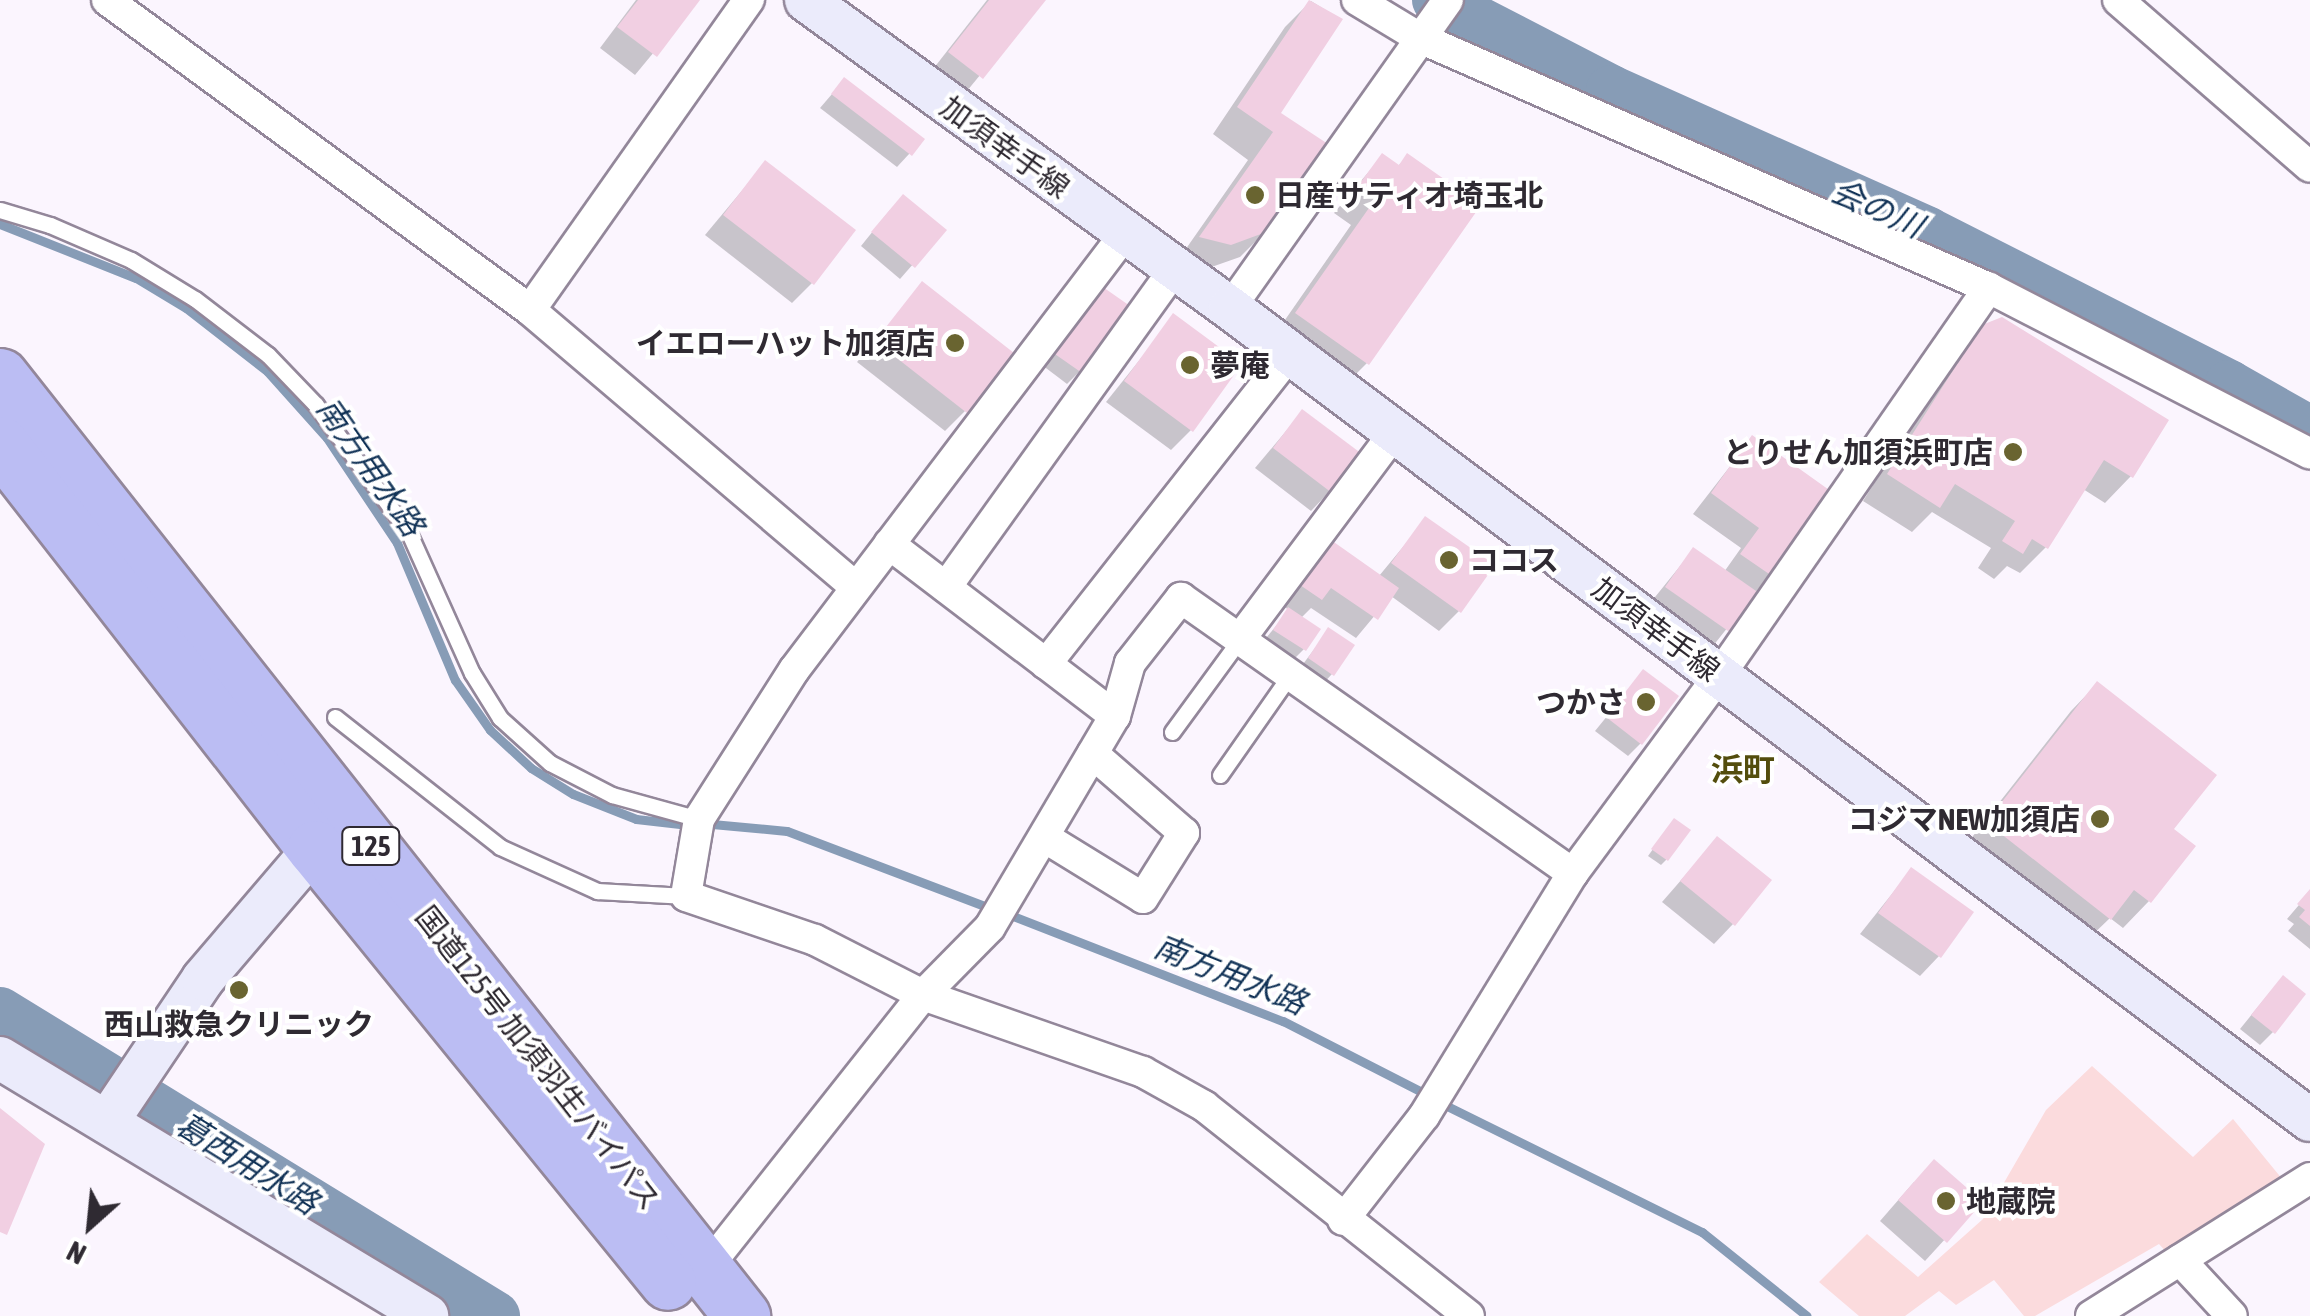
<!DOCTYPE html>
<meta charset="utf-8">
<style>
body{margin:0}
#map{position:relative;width:2310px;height:1316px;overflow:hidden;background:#fbf5fe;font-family:"Asap Condensed","Noto Sans JP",sans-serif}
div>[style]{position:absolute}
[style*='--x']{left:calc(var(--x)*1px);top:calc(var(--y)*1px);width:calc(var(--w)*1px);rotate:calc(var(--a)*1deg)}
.green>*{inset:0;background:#fbdbdd}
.shadow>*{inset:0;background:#0003}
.stream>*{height:9px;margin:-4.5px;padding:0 4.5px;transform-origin:4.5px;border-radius:4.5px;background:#879cb6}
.river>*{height:50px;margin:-25px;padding:0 25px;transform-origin:25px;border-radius:25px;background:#879cb6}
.building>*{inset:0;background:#f1cfe2}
.roads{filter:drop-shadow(2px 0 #93879a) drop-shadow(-2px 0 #93879a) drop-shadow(0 2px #93879a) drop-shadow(0 -2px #93879a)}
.lane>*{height:15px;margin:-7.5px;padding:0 7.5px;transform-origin:7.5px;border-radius:7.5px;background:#fff}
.street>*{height:30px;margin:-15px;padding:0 15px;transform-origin:15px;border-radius:15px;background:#fff}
.secondary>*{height:42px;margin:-21px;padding:0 21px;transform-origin:21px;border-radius:21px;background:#ebebfb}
.highway>*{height:55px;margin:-27.5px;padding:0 27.5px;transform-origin:27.5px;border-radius:27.5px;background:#bbbdf3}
.dots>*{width:28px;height:28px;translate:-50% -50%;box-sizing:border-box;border:5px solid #fff;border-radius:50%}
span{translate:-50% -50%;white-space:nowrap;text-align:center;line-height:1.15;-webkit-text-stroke:8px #fff;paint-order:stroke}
.shield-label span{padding:2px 8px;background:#fff;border:2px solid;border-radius:8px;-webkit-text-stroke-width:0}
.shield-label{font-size:28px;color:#2f2a32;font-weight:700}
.street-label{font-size:30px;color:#2f2a32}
.poi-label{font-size:30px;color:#2f2a32;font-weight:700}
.left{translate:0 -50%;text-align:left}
.right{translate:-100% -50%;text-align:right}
.water-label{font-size:32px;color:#113256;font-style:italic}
.neighbourhood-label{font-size:32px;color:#534d0d;font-weight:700}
.north{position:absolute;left:40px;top:1176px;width:100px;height:100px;-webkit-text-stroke:8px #fff;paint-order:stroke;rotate:207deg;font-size:28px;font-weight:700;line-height:40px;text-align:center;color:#2f2a32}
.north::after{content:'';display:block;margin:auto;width:35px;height:45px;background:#2f2a32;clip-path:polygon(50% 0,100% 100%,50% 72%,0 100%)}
</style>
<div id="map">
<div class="green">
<i style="clip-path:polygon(2092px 1066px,2193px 1157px,2233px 1119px,2283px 1180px,2168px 1254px,2159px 1244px,2035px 1316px,2024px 1316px,1994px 1280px,1956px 1305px,1939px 1291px,1905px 1316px,1859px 1316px,1819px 1282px,1867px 1234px,1918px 1277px,1983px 1219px,2046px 1110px)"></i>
</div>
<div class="shadow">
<i style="clip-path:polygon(636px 0,697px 0,635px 75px,600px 48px)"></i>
<i style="clip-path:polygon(987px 0,1042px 0,962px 97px,930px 73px)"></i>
<i style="clip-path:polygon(1311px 1px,1340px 19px,1277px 114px,1312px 170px,1284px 198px,1267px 230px,1240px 257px,1203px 270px,1176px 263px,1248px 160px,1213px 134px,1285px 27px)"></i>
<i style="clip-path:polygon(844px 80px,922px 140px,897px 167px,820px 108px)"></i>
<i style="clip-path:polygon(1382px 156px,1397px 167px,1407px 157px,1477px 205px,1367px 363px,1340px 390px,1271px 340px,1351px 225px,1334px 213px)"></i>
<i style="clip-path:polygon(765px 163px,812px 283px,792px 303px,705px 235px)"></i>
<i style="clip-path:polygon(890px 210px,943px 230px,900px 279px,861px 246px)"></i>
<i style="clip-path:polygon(923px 285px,965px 411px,945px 431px,857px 362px)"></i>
<i style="clip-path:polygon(1088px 301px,1080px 371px,1067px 384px,1042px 365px)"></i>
<i style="clip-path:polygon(1174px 317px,1191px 430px,1171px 450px,1106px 402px)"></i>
<i style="clip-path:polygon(1983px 327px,2131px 476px,2105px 503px,2083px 489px,2046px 547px,2020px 573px,2007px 566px,1994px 579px,1978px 568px,1991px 548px,1932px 512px,1912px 532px,1863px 501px,1956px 354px)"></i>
<i style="clip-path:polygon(1302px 412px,1330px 491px,1311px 511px,1255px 468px)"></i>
<i style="clip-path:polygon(1752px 438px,1770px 574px,1709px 651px,1647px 607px,1693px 550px,1724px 572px,1741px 548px,1693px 514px)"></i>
<i style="clip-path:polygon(1426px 519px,1459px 611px,1439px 631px,1391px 596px,1356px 638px,1311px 608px,1300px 619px,1304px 649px,1291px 662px,1262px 643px,1289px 610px,1283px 606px,1311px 563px,1379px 576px)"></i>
<i style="clip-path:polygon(1328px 631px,1332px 674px,1320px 687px,1297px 672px)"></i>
<i style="clip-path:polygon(1643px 672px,1641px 743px,1628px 756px,1595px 731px)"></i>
<i style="clip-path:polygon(2097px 684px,2171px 830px,2149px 901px,2123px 928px,2110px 918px,2083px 944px,1962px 850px,2071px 711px)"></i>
<i style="clip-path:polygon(1669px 827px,1666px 860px,1661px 865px,1648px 856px)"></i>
<i style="clip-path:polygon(1717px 839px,1733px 924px,1714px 944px,1662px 902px)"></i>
<i style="clip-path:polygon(1911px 870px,1939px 956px,1920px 976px,1860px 934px)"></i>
<i style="clip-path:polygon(2310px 892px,2310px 949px,2288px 931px,2294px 924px,2287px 919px)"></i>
<i style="clip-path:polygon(2270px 992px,2273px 1032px,2260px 1045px,2240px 1029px)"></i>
<i style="clip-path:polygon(1914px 1182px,1979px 1202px,1925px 1261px,1880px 1221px)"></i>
</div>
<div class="stream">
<i style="--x:0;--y:224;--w:146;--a:21.7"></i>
<i style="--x:136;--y:278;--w:58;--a:31"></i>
<i style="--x:186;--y:308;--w:103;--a:37.9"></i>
<i style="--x:267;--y:371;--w:90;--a:48.2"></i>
<i style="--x:327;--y:438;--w:126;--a:56.3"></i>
<i style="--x:397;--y:543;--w:149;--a:67.1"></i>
<i style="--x:455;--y:680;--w:61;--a:55"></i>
<i style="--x:490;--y:730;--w:56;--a:42.8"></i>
<i style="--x:531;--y:768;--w:49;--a:31.8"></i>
<i style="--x:573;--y:794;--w:68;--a:21.6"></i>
<i style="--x:636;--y:819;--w:44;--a:6.5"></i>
<i style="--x:712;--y:824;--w:75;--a:5.3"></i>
<i style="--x:787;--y:831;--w:219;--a:20.8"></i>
<i style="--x:1013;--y:916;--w:290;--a:21.3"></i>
<i style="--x:1283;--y:1021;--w:156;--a:27.1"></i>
<i style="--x:1445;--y:1105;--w:287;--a:26.3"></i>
<i style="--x:1702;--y:1232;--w:134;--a:38.7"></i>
</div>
<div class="river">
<i style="--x:1437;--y:0;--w:196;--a:27.3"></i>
<i style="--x:1611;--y:90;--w:347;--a:24.1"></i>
<i style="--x:1928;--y:232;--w:338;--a:26.9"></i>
<i style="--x:2229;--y:385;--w:93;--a:29.6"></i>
<i style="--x:0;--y:1012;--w:581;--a:31.56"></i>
</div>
<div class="building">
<i style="clip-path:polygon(638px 0,700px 0,657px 57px,617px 27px)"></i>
<i style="clip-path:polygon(989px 0,1046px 0,983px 79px,948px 52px)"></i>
<i style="clip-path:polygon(1309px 0,1343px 19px,1281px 113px,1331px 146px,1314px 172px,1294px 183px,1269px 231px,1231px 245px,1199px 237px,1273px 132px,1237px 107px)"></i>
<i style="clip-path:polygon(844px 77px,925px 139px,912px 156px,831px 94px)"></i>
<i style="clip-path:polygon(1382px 153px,1399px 165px,1407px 153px,1481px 205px,1369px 365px,1295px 313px,1376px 198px,1358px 186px)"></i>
<i style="clip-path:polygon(765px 160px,856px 230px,814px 285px,723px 215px)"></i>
<i style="clip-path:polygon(903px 194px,947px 230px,915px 268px,871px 232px)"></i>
<i style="clip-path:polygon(922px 281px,1014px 353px,967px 413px,875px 341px)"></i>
<i style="clip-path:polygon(1100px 285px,1130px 306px,1082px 373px,1052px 352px)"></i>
<i style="clip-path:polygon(1173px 313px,1242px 364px,1193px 432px,1124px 381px)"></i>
<i style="clip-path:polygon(2002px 317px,2169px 420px,2133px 478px,2104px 460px,2048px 549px,2032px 539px,2023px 554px,2002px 541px,2015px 521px,1955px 484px,1940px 508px,1887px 474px,1982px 325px)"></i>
<i style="clip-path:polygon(1302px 409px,1362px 454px,1332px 493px,1273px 448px)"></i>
<i style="clip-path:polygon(1752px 435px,1832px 492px,1772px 576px,1740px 554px,1759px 528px,1711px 493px)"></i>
<i style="clip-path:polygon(1425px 516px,1495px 565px,1461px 613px,1391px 563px)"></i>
<i style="clip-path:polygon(1331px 540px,1399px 588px,1378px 620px,1331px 588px,1322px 600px,1300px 585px)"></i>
<i style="clip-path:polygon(1693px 547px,1759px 593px,1731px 633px,1665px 587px)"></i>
<i style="clip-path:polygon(1288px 607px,1321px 629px,1306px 651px,1273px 630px)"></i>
<i style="clip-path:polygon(1328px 627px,1355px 645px,1334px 676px,1308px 658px)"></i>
<i style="clip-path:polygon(1643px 669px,1679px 696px,1642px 745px,1606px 717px)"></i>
<i style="clip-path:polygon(2097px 681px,2217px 775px,2174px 829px,2196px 846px,2151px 903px,2134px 890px,2111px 920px,1986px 822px)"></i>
<i style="clip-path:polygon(1674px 818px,1691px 830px,1668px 861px,1651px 849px)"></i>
<i style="clip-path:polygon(1717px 836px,1772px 880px,1735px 926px,1680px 881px)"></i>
<i style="clip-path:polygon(1911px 867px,1974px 912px,1941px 958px,1878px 913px)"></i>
<i style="clip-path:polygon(2310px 889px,2310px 926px,2299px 917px,2305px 910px,2297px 904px)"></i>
<i style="clip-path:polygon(2283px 975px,2306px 994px,2275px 1034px,2251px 1015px)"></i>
<i style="clip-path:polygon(0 1108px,45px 1144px,7px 1235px,0 1232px)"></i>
<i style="clip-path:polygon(1934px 1159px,1983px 1202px,1947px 1243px,1898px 1200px)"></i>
</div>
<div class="roads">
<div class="lane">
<i style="--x:0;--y:210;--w:52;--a:16.7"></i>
<i style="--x:50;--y:225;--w:88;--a:23.4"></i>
<i style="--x:131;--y:260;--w:75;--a:31.4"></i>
<i style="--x:195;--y:299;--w:92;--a:37.5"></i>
<i style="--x:268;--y:355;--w:69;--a:46.2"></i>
<i style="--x:316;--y:405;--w:158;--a:54"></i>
<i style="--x:409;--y:533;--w:154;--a:65.8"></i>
<i style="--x:472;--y:673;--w:53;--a:58.1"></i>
<i style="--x:500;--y:718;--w:67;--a:42"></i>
<i style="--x:550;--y:763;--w:70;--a:27.3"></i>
<i style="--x:612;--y:795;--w:90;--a:15.4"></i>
<i style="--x:335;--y:717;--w:210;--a:38.2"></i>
<i style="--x:500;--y:847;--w:107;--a:24.4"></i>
<i style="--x:597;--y:891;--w:89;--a:3.2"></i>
<i style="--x:1172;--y:732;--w:115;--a:-53.8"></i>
<i style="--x:1220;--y:775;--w:122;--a:-55"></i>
</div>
<div class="street">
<i style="--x:107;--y:0;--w:524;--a:36.24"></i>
<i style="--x:530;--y:310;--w:428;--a:40.4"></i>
<i style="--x:1357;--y:0;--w:74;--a:31.1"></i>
<i style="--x:1420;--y:38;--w:621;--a:23.72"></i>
<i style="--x:1989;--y:288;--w:361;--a:27.3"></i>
<i style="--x:2118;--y:0;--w:254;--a:41"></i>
<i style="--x:1124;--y:235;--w:546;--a:127.18"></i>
<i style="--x:794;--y:670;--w:177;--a:122.5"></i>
<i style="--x:699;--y:819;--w:78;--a:99.6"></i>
<i style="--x:686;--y:896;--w:136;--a:18.8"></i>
<i style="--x:815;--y:940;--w:121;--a:27"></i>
<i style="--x:923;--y:995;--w:233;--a:19.3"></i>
<i style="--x:1143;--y:1072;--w:70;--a:29.1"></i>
<i style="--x:1204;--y:1106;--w:338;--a:38.4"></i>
<i style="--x:1230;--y:308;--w:377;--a:-54.7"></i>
<i style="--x:530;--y:310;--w:380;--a:-54.8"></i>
<i style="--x:889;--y:544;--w:284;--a:37.3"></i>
<i style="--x:1115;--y:716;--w:55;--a:-74.2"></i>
<i style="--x:1130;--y:663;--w:83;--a:-51.9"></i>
<i style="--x:1181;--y:598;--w:479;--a:35.1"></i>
<i style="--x:946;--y:587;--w:390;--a:-54.3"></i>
<i style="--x:1240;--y:639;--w:259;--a:-53.2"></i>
<i style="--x:1046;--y:664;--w:395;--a:-51.8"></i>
<i style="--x:1044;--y:837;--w:116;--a:31.6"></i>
<i style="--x:1143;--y:898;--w:77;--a:-57.8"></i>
<i style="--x:1184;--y:833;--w:121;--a:-139"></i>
<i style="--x:1343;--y:1220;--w:132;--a:-52.1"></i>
<i style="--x:1424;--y:1116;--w:285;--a:-58.5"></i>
<i style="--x:1573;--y:873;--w:245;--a:-53.5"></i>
<i style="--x:1719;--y:676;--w:473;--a:-55.2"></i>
<i style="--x:2180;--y:1260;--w:76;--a:47.1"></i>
<i style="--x:705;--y:1270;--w:351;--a:-51.6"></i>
<i style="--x:923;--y:995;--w:95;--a:-45.4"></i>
<i style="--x:990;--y:927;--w:245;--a:-59.4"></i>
<i style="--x:2091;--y:1316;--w:259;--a:-32.2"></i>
</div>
<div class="secondary">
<i style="--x:806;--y:0;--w:524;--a:36"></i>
<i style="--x:1230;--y:308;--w:1351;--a:36.94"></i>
<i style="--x:0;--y:1058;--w:499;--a:31.1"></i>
<i style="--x:107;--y:1122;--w:172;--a:-56.1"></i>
<i style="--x:203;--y:979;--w:172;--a:-49.5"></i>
</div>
<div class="highway">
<i style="--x:0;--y:376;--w:1198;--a:51.71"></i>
<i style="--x:0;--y:444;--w:512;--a:52.06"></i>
<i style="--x:315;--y:848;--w:559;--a:50.88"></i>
</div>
</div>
<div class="dots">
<i style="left:1255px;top:195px;background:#696430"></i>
<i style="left:955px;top:343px;background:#696430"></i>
<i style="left:1190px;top:365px;background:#696430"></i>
<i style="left:2013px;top:452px;background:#696430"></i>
<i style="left:1449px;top:560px;background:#696430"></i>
<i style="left:1646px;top:702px;background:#696430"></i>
<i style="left:2100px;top:819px;background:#696430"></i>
<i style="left:239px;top:990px;background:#696430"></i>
<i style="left:1946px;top:1201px;background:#696430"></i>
</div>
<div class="shield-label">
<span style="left:371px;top:846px">125</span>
</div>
<div class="street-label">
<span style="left:1005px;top:147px;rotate:36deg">加須幸手線</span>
<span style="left:1656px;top:629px;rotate:37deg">加須幸手線</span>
<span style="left:538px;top:1058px;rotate:52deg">国道125号 加須羽生バイパス</span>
</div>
<div class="poi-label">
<span class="left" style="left:1275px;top:195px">日産サティオ埼玉北</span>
<span class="right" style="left:935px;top:343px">イエローハット加須店</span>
<span class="left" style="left:1210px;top:365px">夢庵</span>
<span class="right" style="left:1993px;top:452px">とりせん加須浜町店</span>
<span class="left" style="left:1469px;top:560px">ココス</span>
<span class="right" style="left:1626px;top:702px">つかさ</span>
<span class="right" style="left:2080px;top:819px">コジマNEW加須店</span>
<span style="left:239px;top:1024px">西山救急クリニック</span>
<span class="left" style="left:1966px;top:1201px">地蔵院</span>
</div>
<div class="water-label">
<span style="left:1877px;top:209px;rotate:24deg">会の川</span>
<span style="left:370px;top:467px;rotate:55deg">南方用水路</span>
<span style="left:1230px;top:975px;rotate:22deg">南方用水路</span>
<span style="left:247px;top:1164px;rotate:32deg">葛西用水路</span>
</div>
<div class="neighbourhood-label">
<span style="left:1743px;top:770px">浜町</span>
</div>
<div class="north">N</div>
</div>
